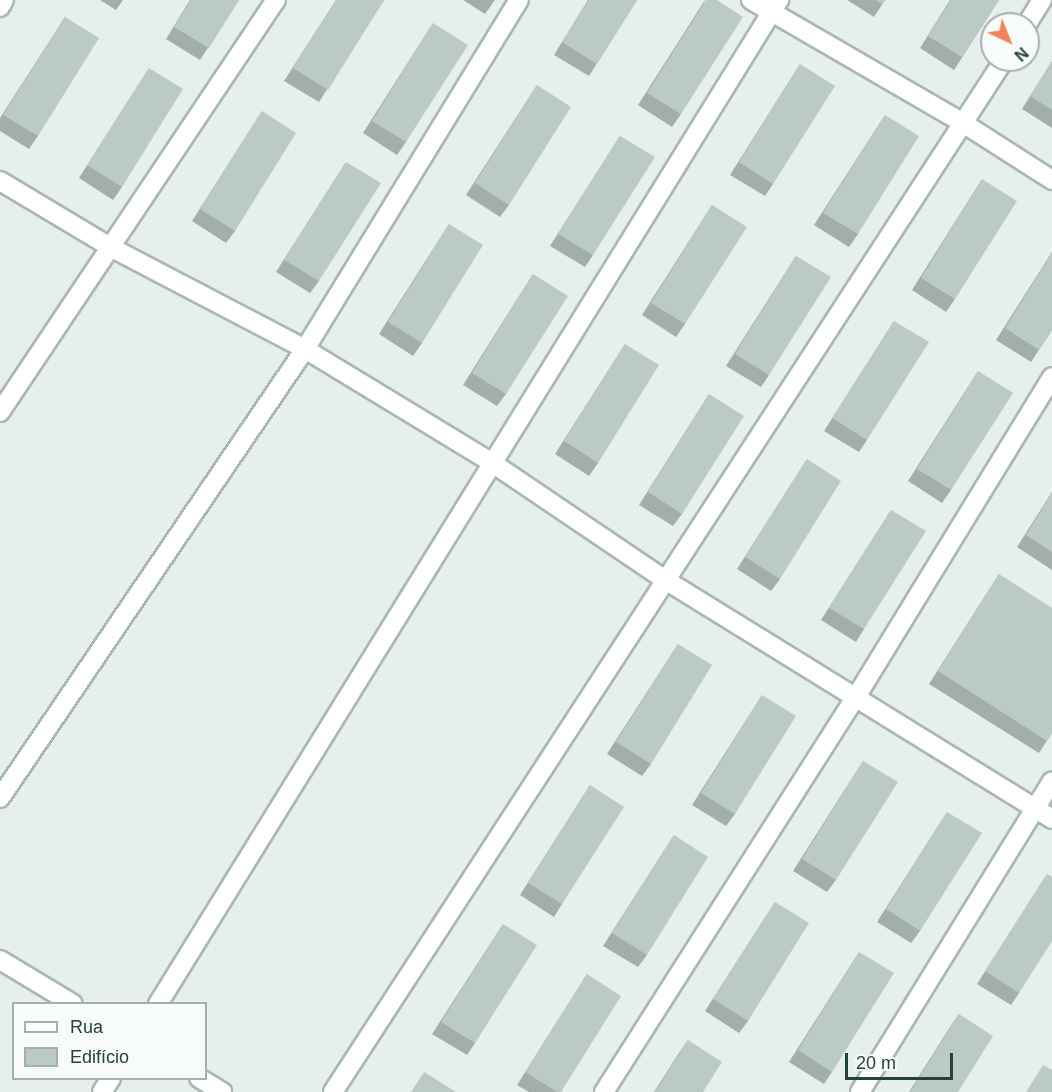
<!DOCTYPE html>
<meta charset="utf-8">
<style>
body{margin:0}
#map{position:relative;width:1052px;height:1092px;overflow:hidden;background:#e6efeb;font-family:Arial,sans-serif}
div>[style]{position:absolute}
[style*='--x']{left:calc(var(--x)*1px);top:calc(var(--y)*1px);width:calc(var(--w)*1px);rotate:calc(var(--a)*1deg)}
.roads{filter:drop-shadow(2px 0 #a8b8b2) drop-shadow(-2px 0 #a8b8b2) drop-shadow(0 2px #a8b8b2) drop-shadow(0 -2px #a8b8b2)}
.minor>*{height:18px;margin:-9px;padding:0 9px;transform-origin:9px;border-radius:9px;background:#fff}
.wall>*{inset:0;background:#a1aea9}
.building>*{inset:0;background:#bbcac4}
span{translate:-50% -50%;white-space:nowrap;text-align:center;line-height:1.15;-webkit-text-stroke:4.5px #f7fbf9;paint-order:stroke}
.legend{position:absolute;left:12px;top:1002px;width:195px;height:78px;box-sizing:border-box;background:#f7fbf9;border:2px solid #a3b1ad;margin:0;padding:8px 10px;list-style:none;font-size:18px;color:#24423a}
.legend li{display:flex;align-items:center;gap:12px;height:30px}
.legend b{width:30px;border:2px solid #a3b1ad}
.north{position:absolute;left:980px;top:12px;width:60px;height:60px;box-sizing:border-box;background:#f7fbf9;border:2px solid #a3b1ad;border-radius:50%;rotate:137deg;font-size:16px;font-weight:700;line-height:24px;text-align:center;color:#24423a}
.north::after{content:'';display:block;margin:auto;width:21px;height:27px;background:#f4845f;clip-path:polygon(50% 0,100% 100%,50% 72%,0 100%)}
.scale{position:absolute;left:845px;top:1053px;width:108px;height:27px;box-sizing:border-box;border:3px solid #24423a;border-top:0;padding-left:8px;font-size:18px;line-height:21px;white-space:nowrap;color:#24423a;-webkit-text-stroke:4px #f7fbf9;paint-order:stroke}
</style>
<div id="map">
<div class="roads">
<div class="minor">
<i style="--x:751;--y:0;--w:245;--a:30.1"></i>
<i style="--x:963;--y:123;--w:106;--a:32.6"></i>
<i style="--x:0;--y:7;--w:8;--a:-60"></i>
<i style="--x:1027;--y:24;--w:28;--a:-58"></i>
<i style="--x:0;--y:181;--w:131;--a:30.9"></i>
<i style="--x:112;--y:248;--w:218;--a:27.6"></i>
<i style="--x:305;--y:349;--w:218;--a:31.3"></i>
<i style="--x:491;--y:462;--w:212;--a:34.1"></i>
<i style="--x:667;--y:581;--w:453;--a:31.7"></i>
<i style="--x:0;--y:412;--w:496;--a:-56.2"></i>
<i style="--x:0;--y:798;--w:543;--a:-55.81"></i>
<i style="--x:305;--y:349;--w:409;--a:-58.5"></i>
<i style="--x:0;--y:960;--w:85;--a:31.1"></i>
<i style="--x:158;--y:1004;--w:1181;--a:-58.26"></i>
<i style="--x:199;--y:1078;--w:27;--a:31"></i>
<i style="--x:102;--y:1092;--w:17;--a:-57"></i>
<i style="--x:333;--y:1092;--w:1231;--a:-56.97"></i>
<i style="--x:604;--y:1092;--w:469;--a:-57.5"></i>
<i style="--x:856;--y:697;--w:375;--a:-58.5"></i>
<i style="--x:860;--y:1092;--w:365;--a:-58.3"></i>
</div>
</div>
<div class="wall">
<i style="clip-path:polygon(100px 0,123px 0,116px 10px)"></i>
<i style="clip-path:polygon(190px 0,239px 0,200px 60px,166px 39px)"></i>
<i style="clip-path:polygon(336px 0,384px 0,319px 102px,284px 81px)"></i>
<i style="clip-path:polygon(463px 0,495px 0,485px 14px)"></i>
<i style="clip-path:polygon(588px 0,637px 0,589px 76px,554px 55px)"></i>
<i style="clip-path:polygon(705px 0,681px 114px,672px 127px,638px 105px)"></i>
<i style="clip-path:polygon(847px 0,885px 0,874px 17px)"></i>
<i style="clip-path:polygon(950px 0,999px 0,954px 70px,920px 48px)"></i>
<i style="clip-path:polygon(65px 17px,38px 136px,29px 149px,0 131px,0 118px)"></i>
<i style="clip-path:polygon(433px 23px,406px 142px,397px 155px,363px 133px)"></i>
<i style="clip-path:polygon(1052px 61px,1052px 128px,1022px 109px)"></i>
<i style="clip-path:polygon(800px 64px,773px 184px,765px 196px,730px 175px)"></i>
<i style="clip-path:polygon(149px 68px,122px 187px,113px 200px,79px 178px)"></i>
<i style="clip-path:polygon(537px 85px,509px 205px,500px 217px,466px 195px)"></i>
<i style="clip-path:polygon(262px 111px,235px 231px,226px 243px,192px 221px)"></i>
<i style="clip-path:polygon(885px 115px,858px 234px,849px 247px,814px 225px)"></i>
<i style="clip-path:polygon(620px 136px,593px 255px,585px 267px,550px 246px)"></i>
<i style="clip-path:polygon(346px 162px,319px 281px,310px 293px,276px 272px)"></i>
<i style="clip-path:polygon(982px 179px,955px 299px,946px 312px,912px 290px)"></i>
<i style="clip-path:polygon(712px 205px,685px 324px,676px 337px,642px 315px)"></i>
<i style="clip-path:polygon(449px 224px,422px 343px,413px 356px,379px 334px)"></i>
<i style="clip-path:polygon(1052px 252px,1052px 330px,1031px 362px,996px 340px)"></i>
<i style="clip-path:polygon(796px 256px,769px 375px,761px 387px,726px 366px)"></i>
<i style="clip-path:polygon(533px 274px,506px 394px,497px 406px,463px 385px)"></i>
<i style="clip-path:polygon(894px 321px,867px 440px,859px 452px,824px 431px)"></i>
<i style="clip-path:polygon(625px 344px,598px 463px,589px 476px,555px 454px)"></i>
<i style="clip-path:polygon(978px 371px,951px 490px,942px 503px,908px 481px)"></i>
<i style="clip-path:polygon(709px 394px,682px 514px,673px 526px,639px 505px)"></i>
<i style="clip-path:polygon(807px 459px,780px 579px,771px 591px,737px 569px)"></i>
<i style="clip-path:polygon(1052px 492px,1052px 570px,1017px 547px)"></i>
<i style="clip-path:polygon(891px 510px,864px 629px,856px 642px,821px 620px)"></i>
<i style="clip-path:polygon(999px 574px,1052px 733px,1039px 753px,929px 684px)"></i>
<i style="clip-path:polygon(678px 644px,651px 764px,642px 776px,607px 754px)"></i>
<i style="clip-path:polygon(762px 695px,735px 814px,726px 826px,692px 805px)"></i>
<i style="clip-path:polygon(863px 761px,836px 880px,827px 892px,793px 871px)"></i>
<i style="clip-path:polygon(590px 785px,562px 904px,554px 917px,520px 895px)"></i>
<i style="clip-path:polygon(947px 812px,920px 931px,911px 943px,877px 922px)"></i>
<i style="clip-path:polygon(674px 835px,647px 955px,638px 967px,603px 946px)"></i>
<i style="clip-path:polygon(1047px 874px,1019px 993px,1011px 1005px,977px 984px)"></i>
<i style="clip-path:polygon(775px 902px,748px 1021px,739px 1033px,705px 1011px)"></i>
<i style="clip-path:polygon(503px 924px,475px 1043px,467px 1055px,432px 1034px)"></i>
<i style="clip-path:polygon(859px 952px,832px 1072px,824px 1084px,789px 1062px)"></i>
<i style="clip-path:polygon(587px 974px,561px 1092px,529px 1092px,517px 1085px)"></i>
<i style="clip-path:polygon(959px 1014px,958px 1092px,909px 1092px,950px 1027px)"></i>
<i style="clip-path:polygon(688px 1040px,703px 1092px,654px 1092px,679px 1053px)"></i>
</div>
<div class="building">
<i style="clip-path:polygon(191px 0,239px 0,209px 48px,174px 27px)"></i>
<i style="clip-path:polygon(336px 0,384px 0,328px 90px,293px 68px)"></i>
<i style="clip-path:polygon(589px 0,637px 0,597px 64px,562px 42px)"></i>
<i style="clip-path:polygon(706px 0,717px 0,743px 17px,681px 114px,647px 93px)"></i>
<i style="clip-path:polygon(876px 0,885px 0,882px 4px)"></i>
<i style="clip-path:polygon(951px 0,999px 0,962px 57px,928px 36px)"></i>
<i style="clip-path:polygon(65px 17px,99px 38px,38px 136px,3px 115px)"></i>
<i style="clip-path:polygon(433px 23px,468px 45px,406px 142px,372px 121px)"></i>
<i style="clip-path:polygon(1052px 62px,1052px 110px,1030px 96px)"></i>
<i style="clip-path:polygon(800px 64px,835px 86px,773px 184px,739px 162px)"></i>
<i style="clip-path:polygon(149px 68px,183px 89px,122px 187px,87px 165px)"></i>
<i style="clip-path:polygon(537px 85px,571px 107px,509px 205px,475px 183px)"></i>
<i style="clip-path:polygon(262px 111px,296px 133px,235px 231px,200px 209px)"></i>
<i style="clip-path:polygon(885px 115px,919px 136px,858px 234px,823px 213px)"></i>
<i style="clip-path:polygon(620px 136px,655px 157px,593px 255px,558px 234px)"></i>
<i style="clip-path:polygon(346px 162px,381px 183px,319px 281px,284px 260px)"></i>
<i style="clip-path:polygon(982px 179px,1017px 201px,955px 299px,921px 278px)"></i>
<i style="clip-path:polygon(712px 205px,747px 227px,685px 324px,651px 303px)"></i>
<i style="clip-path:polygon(449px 224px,483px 245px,422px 343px,388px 322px)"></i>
<i style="clip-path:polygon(1052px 253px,1052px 330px,1039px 350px,1005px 328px)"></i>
<i style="clip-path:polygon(796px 256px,831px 277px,769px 375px,735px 354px)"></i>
<i style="clip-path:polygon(533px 274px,568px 296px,506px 394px,472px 373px)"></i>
<i style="clip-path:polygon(894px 321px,929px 342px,867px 440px,832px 418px)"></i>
<i style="clip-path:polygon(625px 344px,659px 365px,598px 463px,564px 441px)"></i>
<i style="clip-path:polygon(978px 371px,1013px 393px,951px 490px,917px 469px)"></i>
<i style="clip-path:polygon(709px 394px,744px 416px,682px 514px,648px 492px)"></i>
<i style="clip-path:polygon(807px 459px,841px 481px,780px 579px,745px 557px)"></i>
<i style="clip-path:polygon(1052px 493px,1052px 552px,1026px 535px)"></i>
<i style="clip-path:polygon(891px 510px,926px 531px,864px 629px,829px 608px)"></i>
<i style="clip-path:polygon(999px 574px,1052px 608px,1052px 733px,1047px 741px,938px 671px)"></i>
<i style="clip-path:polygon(678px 644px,712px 665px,651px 764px,616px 742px)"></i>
<i style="clip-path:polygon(762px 695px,796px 716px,735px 814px,701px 793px)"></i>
<i style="clip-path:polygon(863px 761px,898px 782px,836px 880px,802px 859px)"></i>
<i style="clip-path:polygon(590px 785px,624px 807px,562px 904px,528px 883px)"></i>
<i style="clip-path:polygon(947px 812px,982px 833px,920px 931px,886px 909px)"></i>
<i style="clip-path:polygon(674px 835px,708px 857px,647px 955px,612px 933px)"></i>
<i style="clip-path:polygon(1047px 874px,1052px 877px,1052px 941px,1019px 993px,985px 971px)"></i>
<i style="clip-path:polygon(775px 902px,809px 923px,748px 1021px,713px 999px)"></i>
<i style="clip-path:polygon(503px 924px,537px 945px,475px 1043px,441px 1022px)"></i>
<i style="clip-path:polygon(859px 952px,894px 973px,832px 1072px,798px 1050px)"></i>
<i style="clip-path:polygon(587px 974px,621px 996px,561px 1092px,557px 1092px,525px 1072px)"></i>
<i style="clip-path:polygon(959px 1014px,993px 1036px,958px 1092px,910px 1092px)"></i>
<i style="clip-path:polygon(688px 1040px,722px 1062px,703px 1092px,655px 1092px)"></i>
<i style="clip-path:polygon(1043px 1065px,1052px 1070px,1052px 1092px,1026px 1092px)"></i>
<i style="clip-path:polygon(424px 1072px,456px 1092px,411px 1092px)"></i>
</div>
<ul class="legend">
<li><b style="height:8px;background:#fff"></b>Rua</li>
<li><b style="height:16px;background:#bbcac4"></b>Edifício</li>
</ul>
<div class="north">N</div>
<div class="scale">20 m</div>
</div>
